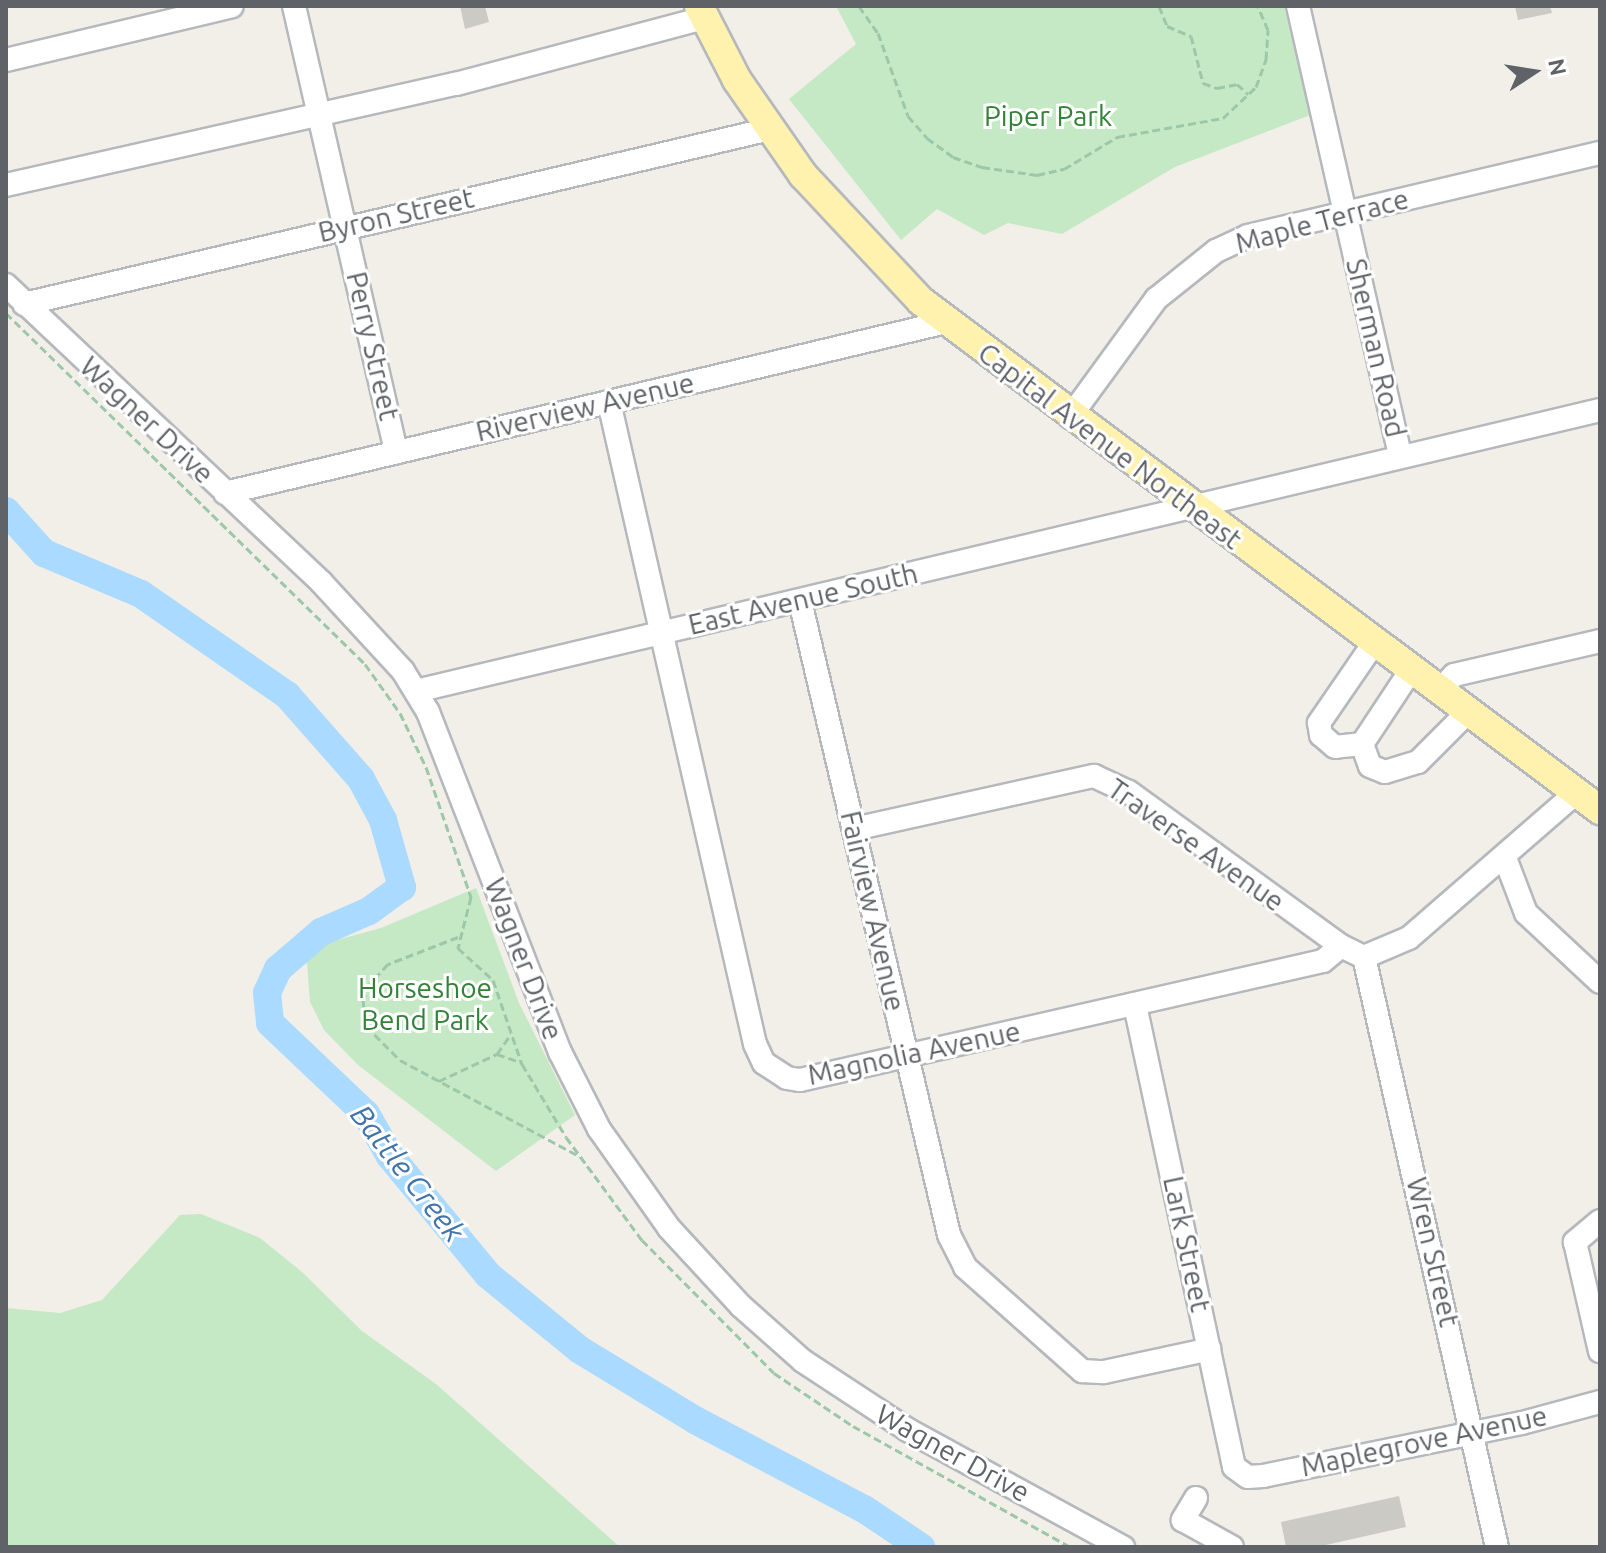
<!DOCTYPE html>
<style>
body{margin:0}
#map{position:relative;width:1606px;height:1553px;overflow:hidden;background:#f1efe8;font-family:Ubuntu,sans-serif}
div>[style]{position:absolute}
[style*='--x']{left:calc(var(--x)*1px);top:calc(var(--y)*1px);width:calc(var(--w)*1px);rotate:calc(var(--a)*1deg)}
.green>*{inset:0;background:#c5e8c5}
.river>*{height:28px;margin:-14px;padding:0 14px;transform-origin:14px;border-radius:14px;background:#aadaff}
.building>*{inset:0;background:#cccac5}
.path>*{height:3px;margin-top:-1.5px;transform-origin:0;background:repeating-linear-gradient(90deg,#9cc7a9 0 8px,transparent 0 12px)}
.roads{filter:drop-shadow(2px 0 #b5b8bc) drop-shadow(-2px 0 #b5b8bc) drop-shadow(0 2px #b5b8bc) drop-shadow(0 -2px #b5b8bc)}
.minor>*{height:22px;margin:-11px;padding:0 11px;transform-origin:11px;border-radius:11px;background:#fff}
.major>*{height:28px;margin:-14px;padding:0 14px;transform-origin:14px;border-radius:14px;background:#fff2af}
span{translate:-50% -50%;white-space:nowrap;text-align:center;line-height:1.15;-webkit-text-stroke:6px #fff;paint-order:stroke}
.park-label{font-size:28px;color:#348238}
.street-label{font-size:28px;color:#5f6368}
.water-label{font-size:30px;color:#4174aa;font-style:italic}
.frame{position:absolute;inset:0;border:8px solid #5f6368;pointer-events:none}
.north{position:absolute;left:1494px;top:32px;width:80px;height:80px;-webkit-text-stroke:6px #fff;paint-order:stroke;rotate:78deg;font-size:22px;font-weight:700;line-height:32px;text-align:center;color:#5f6368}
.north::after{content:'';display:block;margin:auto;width:28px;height:36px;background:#5f6368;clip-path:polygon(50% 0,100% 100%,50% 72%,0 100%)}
</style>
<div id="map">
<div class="green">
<i style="clip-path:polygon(836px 6px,1284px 6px,1310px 115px,1175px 167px,1062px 234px,1008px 223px,984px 235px,937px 209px,901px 240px,789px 99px,856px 44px)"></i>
<i style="clip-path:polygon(476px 888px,519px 1003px,575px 1115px,496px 1171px,358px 1065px,324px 1030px,310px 1002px,307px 963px,315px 946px,381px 928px)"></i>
<i style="clip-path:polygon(201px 1214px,260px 1238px,302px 1272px,362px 1331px,436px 1384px,620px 1547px,6px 1547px,6px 1308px,60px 1313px,102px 1300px,180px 1215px)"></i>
</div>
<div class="river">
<i style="--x:6;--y:511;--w:57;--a:47.9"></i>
<i style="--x:44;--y:553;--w:105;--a:22.9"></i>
<i style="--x:141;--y:594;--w:178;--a:34.7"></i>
<i style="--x:287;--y:695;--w:112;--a:48.6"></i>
<i style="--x:361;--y:779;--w:47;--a:61.8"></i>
<i style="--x:383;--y:820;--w:70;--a:74.2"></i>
<i style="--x:402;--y:887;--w:41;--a:144"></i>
<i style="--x:369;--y:911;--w:52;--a:156.4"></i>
<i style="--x:321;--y:932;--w:57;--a:139.3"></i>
<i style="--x:278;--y:969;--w:26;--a:115"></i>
<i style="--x:267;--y:993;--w:30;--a:84"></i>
<i style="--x:270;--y:1023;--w:132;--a:43.5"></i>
<i style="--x:366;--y:1114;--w:48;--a:60.3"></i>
<i style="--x:390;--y:1156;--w:154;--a:50.5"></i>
<i style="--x:488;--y:1275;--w:119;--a:39.2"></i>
<i style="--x:580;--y:1350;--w:135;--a:31.3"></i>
<i style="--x:695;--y:1420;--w:191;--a:27.8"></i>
<i style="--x:864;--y:1509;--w:69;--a:33.7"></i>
</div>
<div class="building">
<i style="clip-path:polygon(460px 6px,485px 6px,489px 22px,465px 29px)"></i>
<i style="clip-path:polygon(1515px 6px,1550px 6px,1552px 13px,1518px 20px)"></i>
<i style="clip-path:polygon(1399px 1496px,1406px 1527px,1317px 1547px,1286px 1547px,1281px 1522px)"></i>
</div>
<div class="path">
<i style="--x:859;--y:6;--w:33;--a:55"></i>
<i style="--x:878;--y:33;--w:88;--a:70.1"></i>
<i style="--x:908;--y:116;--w:29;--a:49"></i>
<i style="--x:927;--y:138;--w:32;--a:36"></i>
<i style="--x:953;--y:157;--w:31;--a:19"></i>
<i style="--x:982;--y:167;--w:56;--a:8.3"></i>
<i style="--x:1037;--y:175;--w:28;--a:-13"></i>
<i style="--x:1064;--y:169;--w:62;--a:-31.1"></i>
<i style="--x:1117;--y:137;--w:108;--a:-10.2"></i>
<i style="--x:1223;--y:118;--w:45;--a:-43.2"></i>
<i style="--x:1256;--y:87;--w:30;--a:-70"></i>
<i style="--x:1266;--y:59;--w:29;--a:-86"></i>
<i style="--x:1268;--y:30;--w:26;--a:-113"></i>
<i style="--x:1159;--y:6;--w:22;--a:68"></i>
<i style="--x:1167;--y:26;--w:26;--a:23"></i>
<i style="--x:1191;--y:36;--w:49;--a:75.7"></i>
<i style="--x:1203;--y:83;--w:15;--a:20"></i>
<i style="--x:1217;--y:88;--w:20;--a:-11"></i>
<i style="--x:1237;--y:84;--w:15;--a:42"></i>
<i style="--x:6;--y:313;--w:502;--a:44.35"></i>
<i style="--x:365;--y:664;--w:60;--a:54.5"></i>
<i style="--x:400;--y:713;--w:60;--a:64.3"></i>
<i style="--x:426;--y:767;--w:138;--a:70.9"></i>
<i style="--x:471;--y:897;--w:53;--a:104.3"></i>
<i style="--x:458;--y:948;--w:47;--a:42.4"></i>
<i style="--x:493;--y:980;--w:89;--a:71"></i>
<i style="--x:522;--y:1064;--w:85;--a:58.9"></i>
<i style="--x:566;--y:1137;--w:128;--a:53.6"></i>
<i style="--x:642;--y:1240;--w:187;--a:45.2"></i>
<i style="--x:774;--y:1373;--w:95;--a:33.9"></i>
<i style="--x:853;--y:1426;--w:248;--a:29.1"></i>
<i style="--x:458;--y:937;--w:75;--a:158.9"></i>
<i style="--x:388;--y:964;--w:26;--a:133"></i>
<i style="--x:370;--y:983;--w:18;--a:112"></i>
<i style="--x:363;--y:1000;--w:26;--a:83"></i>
<i style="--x:366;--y:1026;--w:48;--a:45"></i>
<i style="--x:400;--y:1060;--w:201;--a:28.2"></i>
<i style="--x:497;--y:1054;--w:24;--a:19"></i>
<i style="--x:439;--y:1081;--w:64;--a:-25"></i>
<i style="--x:497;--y:1054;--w:24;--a:-55"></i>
</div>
<div class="roads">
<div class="minor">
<i style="--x:294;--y:6;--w:458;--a:77.1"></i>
<i style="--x:1298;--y:6;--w:461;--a:77.2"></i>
<i style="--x:6;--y:60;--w:232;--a:-13.4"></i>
<i style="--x:6;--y:185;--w:461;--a:-12.7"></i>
<i style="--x:456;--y:84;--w:257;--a:-14.9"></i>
<i style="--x:6;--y:285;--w:433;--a:43.3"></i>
<i style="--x:321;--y:582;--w:121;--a:47.3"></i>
<i style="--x:403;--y:671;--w:48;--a:58.6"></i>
<i style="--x:428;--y:712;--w:365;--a:68.8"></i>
<i style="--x:560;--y:1052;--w:86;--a:63.1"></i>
<i style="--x:599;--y:1129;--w:121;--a:54.7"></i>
<i style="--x:669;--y:1228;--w:106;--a:47.3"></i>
<i style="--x:741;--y:1306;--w:83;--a:41.6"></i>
<i style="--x:803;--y:1361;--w:126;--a:33.3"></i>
<i style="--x:908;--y:1430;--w:245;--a:28.6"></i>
<i style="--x:24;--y:304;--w:766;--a:-13.2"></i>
<i style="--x:609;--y:402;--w:658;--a:77.19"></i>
<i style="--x:755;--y:1044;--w:21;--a:65"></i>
<i style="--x:764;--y:1063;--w:27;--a:33"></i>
<i style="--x:787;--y:1078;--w:13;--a:9"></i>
<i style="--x:800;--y:1080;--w:536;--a:-12.82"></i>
<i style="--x:1323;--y:961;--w:23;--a:-40"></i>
<i style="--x:1341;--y:946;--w:25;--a:26"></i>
<i style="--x:1364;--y:957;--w:49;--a:-22.9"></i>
<i style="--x:1409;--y:938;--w:223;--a:-41"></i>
<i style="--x:1070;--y:417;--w:146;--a:-53.9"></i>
<i style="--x:1156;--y:299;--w:77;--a:-38.7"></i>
<i style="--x:1216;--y:251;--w:35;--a:-25"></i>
<i style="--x:1248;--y:236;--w:362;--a:-13.3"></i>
<i style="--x:225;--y:493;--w:741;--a:-13.34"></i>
<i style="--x:800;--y:601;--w:651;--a:76.77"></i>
<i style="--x:949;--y:1235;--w:36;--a:63"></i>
<i style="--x:965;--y:1267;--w:157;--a:41.6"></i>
<i style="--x:1082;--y:1371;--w:22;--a:3"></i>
<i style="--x:1104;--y:1372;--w:108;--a:-12.2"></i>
<i style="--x:1411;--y:670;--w:89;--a:123.5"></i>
<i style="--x:1362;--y:744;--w:23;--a:70"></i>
<i style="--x:1370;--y:766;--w:16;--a:22"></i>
<i style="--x:1385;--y:772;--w:34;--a:-17"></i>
<i style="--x:1418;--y:762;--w:71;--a:-45"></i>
<i style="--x:416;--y:691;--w:1217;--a:-13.35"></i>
<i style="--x:1439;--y:691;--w:22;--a:-47"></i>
<i style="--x:1454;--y:675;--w:150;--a:-13.1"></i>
<i style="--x:1362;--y:744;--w:27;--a:174"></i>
<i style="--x:1335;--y:747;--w:18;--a:-139"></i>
<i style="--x:1321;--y:735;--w:12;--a:-99"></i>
<i style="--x:1319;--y:723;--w:97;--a:-55.5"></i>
<i style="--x:854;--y:829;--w:246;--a:-12.5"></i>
<i style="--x:1094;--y:776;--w:38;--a:25"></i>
<i style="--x:1129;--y:792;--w:262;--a:36"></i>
<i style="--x:1505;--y:858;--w:59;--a:69.1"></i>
<i style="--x:1526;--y:913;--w:101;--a:43"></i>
<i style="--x:1364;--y:957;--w:605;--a:77.3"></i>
<i style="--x:1135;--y:1005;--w:472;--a:77.9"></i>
<i style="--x:1234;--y:1467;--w:17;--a:36"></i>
<i style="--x:1248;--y:1477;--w:15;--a:-4"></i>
<i style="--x:1263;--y:1476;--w:264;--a:-11.6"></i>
<i style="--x:1522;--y:1423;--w:81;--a:-15.1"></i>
<i style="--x:1600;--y:1221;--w:33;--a:140"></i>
<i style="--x:1575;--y:1242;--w:112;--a:77.1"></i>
<i style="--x:1196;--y:1498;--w:26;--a:121"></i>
<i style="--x:1183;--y:1520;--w:56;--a:28.9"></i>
</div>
<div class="major">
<i style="--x:699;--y:6;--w:83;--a:62.8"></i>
<i style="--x:737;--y:80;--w:116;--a:55.2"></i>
<i style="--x:803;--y:175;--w:173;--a:46.9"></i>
<i style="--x:921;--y:301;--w:849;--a:36.86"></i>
</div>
</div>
<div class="park-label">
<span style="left:1048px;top:116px">Piper Park</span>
<span style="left:425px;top:1004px">Horseshoe<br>Bend Park</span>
</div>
<div class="street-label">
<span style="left:396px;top:215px;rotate:-13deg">Byron Street</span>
<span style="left:1322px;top:221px;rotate:-15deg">Maple Terrace</span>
<span style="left:373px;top:346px;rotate:77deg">Perry Street</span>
<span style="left:1376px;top:348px;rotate:77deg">Sherman Road</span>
<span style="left:585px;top:407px;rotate:-13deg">Riverview Avenue</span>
<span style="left:147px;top:420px;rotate:43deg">Wagner Drive</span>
<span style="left:1110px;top:446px;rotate:37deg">Capital Avenue Northeast</span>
<span style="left:803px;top:599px;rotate:-13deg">East Avenue South</span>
<span style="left:1196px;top:845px;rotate:35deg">Traverse Avenue</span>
<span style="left:873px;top:911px;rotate:77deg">Fairview Avenue</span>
<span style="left:524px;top:959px;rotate:69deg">Wagner Drive</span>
<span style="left:914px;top:1053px;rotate:-12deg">Magnolia Avenue</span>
<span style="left:1187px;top:1244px;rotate:78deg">Lark Street</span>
<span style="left:1433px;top:1252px;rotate:77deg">Wren Street</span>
<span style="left:1424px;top:1441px;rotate:-12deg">Maplegrove Avenue</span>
<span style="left:953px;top:1453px;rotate:29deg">Wagner Drive</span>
</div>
<div class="water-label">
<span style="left:408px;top:1173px;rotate:52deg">Battle Creek</span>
</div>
<div class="frame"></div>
<div class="north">N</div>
</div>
